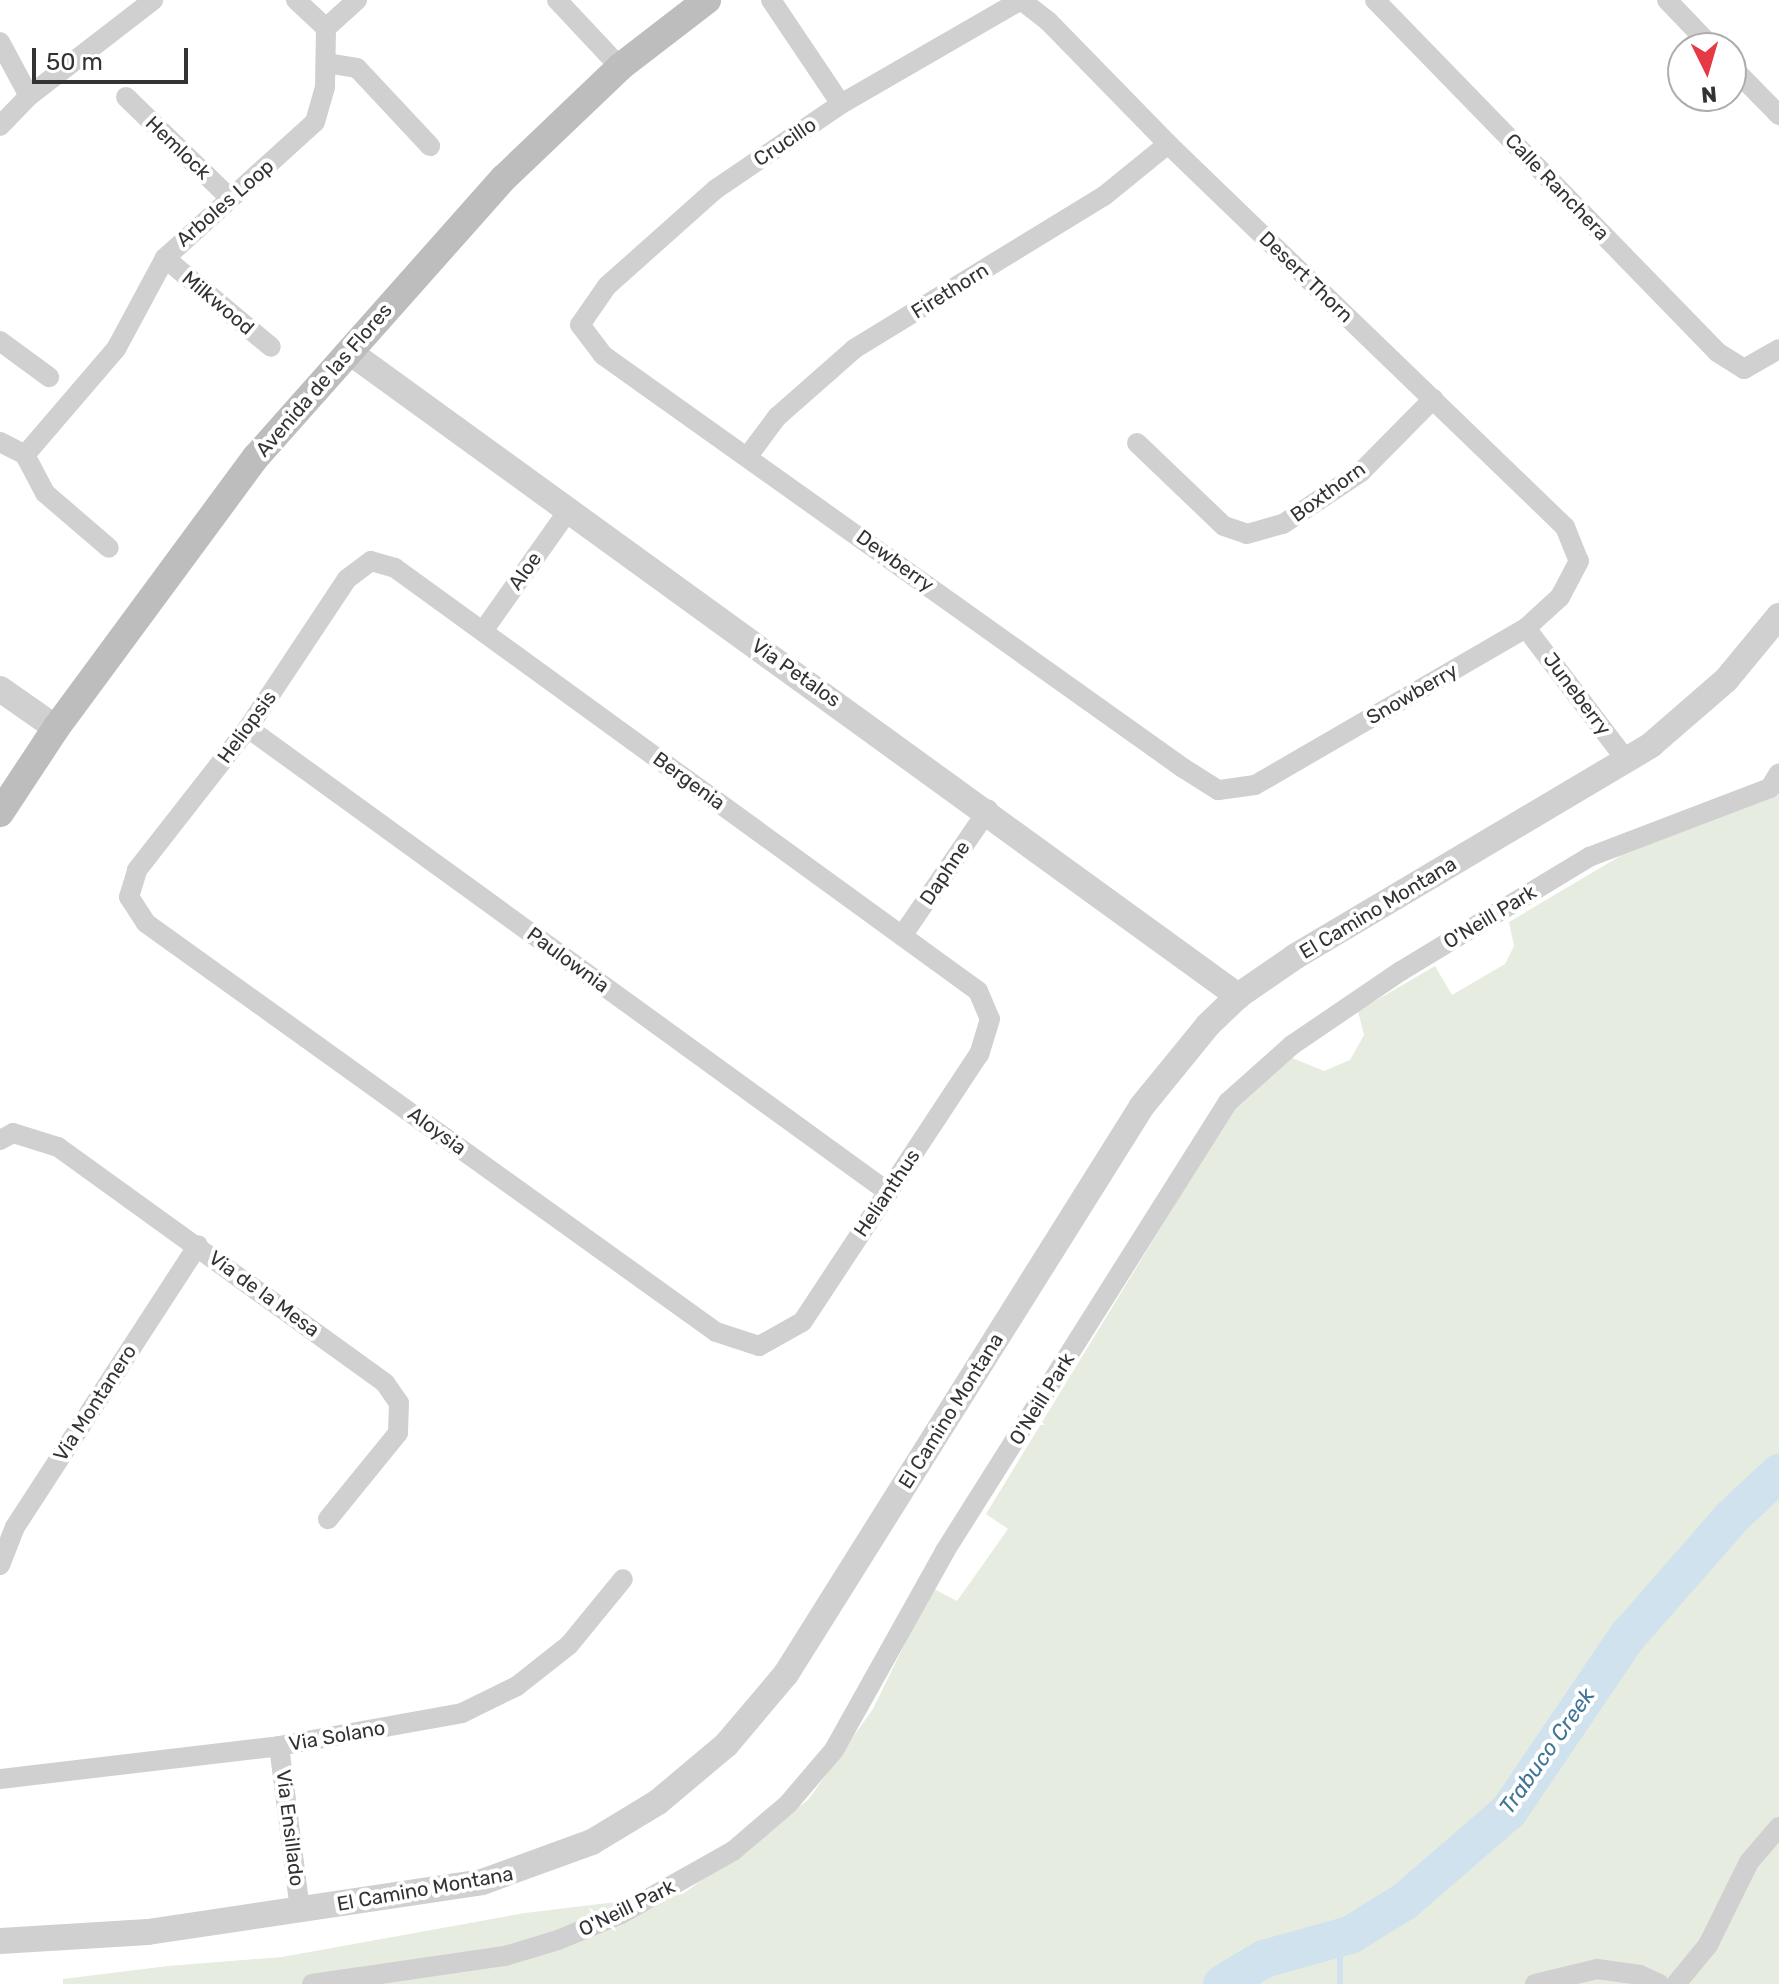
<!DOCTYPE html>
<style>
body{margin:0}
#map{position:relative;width:1779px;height:1984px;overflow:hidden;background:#fff;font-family:Rubik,sans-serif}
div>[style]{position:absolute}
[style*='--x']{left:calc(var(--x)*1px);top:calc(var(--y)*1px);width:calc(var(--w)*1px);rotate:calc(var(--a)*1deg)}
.green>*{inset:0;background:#e6ecdf}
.stream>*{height:6px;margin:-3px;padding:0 3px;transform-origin:3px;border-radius:3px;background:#cfe2ee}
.river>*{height:38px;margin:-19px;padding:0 19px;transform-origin:19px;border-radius:19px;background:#cfe2ee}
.minor>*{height:20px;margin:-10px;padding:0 10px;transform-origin:10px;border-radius:10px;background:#d0d0d0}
.tertiary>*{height:26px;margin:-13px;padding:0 13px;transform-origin:13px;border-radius:13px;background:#d0d0d0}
.secondary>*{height:28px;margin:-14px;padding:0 14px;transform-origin:14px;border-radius:14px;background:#bdbdbd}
span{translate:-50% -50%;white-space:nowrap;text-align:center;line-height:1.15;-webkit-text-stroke:8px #fff;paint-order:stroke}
.street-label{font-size:20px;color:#333}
.water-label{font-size:22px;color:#3f7597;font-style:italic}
.north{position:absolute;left:1667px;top:32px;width:80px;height:80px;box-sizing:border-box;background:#fff;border:2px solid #adadad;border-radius:50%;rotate:175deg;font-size:22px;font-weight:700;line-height:32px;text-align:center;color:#333}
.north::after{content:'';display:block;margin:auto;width:28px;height:36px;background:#e63946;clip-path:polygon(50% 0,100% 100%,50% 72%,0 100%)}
.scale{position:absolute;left:32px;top:48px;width:156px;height:36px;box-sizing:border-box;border:4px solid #333;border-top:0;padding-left:10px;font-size:24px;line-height:28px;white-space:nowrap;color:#333;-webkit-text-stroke:6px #fff;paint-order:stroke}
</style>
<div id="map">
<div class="green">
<i style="clip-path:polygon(1779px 792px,1779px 1984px,63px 1984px,63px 1979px,168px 1966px,282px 1957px,525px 1913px,683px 1894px,808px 1800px,873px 1709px,932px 1588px,957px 1601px,1008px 1529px,986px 1514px,1235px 1106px,1292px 1058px,1324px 1071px,1350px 1060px,1364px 1035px,1358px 1011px,1435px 966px,1452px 995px,1505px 964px,1514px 946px,1509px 922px,1622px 855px)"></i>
</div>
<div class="stream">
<i style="--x:1340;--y:1984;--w:28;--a:-90"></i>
<i style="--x:1340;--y:1956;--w:23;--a:-65"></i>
</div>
<div class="river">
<i style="--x:1222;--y:1984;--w:49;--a:-30.8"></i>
<i style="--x:1264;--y:1959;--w:89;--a:-15.6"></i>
<i style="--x:1350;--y:1935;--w:65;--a:-31.7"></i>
<i style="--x:1405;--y:1901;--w:138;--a:-40.9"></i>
<i style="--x:1509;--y:1811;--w:210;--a:-55.9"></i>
<i style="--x:1627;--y:1637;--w:158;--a:-48.8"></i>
<i style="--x:1731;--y:1518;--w:66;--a:-43.2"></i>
</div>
<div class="minor">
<i style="--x:557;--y:0;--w:92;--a:46.8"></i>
<i style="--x:771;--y:0;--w:125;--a:56.1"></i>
<i style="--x:1021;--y:0;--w:34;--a:38"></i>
<i style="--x:1048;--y:21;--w:172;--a:45.7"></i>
<i style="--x:1168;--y:144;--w:552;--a:43.97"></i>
<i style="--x:1565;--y:527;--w:37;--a:68"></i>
<i style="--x:1579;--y:561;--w:41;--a:117.8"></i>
<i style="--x:1560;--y:597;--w:46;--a:137.6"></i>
<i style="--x:1526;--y:628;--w:313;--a:149.9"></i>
<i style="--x:1255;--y:785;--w:37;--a:172"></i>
<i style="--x:1218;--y:790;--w:41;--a:-147.8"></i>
<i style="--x:1183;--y:768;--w:712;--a:-144.55"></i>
<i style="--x:603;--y:355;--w:38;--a:-127"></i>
<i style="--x:580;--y:325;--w:47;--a:-55.3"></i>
<i style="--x:607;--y:286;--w:146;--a:-41.7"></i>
<i style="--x:716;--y:189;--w:151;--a:-34.2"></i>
<i style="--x:841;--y:104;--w:208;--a:-30"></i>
<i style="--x:1375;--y:0;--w:491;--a:45.8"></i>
<i style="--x:1717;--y:352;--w:32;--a:32"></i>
<i style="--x:1744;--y:369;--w:40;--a:-29.7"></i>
<i style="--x:1667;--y:0;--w:66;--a:46.2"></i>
<i style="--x:326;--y:28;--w:42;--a:-42.1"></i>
<i style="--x:0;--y:42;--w:61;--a:61.8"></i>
<i style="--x:326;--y:63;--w:31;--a:9"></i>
<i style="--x:357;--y:68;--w:107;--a:46.9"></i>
<i style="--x:1731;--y:66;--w:69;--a:45.6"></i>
<i style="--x:126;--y:97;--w:145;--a:44.2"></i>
<i style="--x:0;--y:126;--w:42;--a:-46"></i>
<i style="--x:29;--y:96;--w:157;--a:-37.7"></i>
<i style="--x:165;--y:258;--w:138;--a:40"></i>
<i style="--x:0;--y:341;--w:61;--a:36.3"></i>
<i style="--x:0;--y:442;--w:28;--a:27"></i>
<i style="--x:25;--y:455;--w:140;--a:-49.4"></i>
<i style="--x:116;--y:349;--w:103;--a:-61.7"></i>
<i style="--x:165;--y:258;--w:202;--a:-42.2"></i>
<i style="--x:315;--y:122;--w:37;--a:-74"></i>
<i style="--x:325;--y:86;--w:58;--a:-89"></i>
<i style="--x:326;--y:28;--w:41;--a:-137"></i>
<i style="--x:1137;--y:443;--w:120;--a:43.7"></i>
<i style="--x:1224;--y:526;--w:24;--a:19"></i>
<i style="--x:1247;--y:534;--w:37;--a:-16"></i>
<i style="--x:1283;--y:524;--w:94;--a:-33.7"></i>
<i style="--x:1361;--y:472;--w:103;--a:-45.4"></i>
<i style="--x:25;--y:455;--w:43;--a:62.2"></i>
<i style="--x:45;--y:493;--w:84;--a:40.7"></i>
<i style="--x:748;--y:456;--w:49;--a:-53.4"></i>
<i style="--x:777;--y:417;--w:103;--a:-41.4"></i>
<i style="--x:854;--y:349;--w:293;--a:-31.5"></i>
<i style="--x:1104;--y:196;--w:82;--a:-39.1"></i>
<i style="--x:371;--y:561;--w:25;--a:16"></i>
<i style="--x:395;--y:568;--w:720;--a:35.96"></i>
<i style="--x:978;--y:991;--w:30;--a:67"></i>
<i style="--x:990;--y:1019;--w:37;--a:107"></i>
<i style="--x:979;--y:1054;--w:321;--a:123.4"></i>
<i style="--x:802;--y:1322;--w:49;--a:150.8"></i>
<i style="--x:759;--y:1346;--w:45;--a:-162"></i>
<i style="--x:716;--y:1332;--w:702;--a:-144.34"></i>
<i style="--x:146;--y:923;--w:31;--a:-123"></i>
<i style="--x:129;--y:897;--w:28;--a:-73"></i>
<i style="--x:137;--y:870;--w:180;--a:-52"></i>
<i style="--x:248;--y:728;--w:179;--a:-56.4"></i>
<i style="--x:347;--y:579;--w:30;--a:-37"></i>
<i style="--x:1526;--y:628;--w:167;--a:52.8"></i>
<i style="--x:483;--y:631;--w:147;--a:-54.7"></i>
<i style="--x:248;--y:728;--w:791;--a:35.94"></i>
<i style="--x:902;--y:936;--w:153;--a:-55.7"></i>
<i style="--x:0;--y:1140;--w:15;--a:-28"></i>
<i style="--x:13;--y:1133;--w:47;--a:17.3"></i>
<i style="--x:58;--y:1147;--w:403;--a:35.8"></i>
<i style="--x:385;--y:1383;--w:24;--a:55"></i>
<i style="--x:399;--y:1403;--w:30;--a:92"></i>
<i style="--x:398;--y:1433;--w:111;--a:129.1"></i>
<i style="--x:0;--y:1565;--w:41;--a:-68.5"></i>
<i style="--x:15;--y:1527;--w:336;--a:-57"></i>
<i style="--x:279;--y:1746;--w:165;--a:82.7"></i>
<i style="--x:0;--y:1779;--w:281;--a:-6.7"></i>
<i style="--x:279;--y:1746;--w:186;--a:-10.2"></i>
<i style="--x:462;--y:1713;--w:61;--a:-26.1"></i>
<i style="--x:517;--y:1686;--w:66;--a:-38.3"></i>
<i style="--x:569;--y:1645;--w:85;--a:-50.7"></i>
<i style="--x:312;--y:1984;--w:195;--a:-8.3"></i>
<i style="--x:505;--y:1956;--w:55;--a:-16.8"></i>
<i style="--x:558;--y:1940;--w:68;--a:-22.4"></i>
<i style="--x:621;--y:1914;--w:129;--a:-29.4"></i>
<i style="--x:733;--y:1851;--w:72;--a:-40.5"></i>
<i style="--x:788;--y:1804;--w:71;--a:-49.6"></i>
<i style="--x:834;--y:1750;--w:228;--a:-60.8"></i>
<i style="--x:945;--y:1551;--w:531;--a:-57.78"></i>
<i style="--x:1228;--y:1102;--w:86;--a:-41.7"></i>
<i style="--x:1292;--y:1045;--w:132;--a:-34.2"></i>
<i style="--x:1401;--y:971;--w:220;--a:-31.2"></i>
<i style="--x:1589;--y:857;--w:194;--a:-20.9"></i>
<i style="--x:1770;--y:788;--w:17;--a:-59"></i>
<i style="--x:1535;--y:1984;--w:64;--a:-13.6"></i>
<i style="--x:1597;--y:1969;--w:43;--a:7.9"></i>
<i style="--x:1640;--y:1975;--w:21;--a:25"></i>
<i style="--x:1676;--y:1984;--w:50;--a:-50.6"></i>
<i style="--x:1708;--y:1945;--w:93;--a:-63.7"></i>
<i style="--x:1749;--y:1862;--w:46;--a:-49.4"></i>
</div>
<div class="tertiary">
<i style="--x:351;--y:353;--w:1096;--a:35.94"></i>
<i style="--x:0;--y:689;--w:68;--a:34.9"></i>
<i style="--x:0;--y:1941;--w:148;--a:-3.5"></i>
<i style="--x:148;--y:1932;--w:338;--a:-8.5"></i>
<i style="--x:482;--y:1882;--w:117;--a:-20"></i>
<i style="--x:592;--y:1842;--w:77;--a:-31.2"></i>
<i style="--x:658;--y:1802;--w:89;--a:-40"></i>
<i style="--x:726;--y:1745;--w:93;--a:-49.8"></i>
<i style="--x:786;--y:1674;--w:670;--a:-57.92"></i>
<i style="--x:1142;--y:1106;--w:104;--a:-50.8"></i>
<i style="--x:1208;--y:1025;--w:42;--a:-44"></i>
<i style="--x:1238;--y:996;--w:70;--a:-34.6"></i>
<i style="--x:1296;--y:956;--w:413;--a:-30.7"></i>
<i style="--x:1651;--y:745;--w:99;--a:-40.9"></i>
<i style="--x:1726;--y:680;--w:83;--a:-50.4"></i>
</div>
<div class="secondary">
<i style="--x:0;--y:813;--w:102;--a:-56.6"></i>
<i style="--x:56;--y:728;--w:337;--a:-53.6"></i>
<i style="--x:256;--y:457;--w:373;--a:-48.4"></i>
<i style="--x:504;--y:178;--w:161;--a:-43.7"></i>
<i style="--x:620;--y:67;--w:110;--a:-37.6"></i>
</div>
<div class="street-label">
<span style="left:785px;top:142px;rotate:-34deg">Crucillo</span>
<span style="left:178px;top:148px;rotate:44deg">Hemlock</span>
<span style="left:1557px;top:187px;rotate:46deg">Calle Ranchera</span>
<span style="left:225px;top:203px;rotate:-41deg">Arboles Loop</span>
<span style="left:1306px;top:277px;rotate:44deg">Desert Thorn</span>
<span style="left:950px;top:291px;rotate:-32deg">Firethorn</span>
<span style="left:218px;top:303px;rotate:40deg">Milkwood</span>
<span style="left:324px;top:380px;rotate:-49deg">Avenida de las Flores</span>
<span style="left:1328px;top:492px;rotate:-36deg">Boxthorn</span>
<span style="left:895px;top:561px;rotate:36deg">Dewberry</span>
<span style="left:525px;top:571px;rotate:-55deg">Aloe</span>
<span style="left:796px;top:673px;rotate:35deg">Via Petalos</span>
<span style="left:1412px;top:694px;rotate:-30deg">Snowberry</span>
<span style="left:1577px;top:694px;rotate:53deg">Juneberry</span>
<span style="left:247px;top:727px;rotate:-54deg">Heliopsis</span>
<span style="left:689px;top:781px;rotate:36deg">Bergenia</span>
<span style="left:945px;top:873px;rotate:-56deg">Daphne</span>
<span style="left:1378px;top:908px;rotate:-31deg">El Camino Montana</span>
<span style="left:1490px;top:917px;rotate:-31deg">O'Neill Park</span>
<span style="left:568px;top:960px;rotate:36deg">Paulownia</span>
<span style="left:437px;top:1131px;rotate:36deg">Aloysia</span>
<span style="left:887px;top:1193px;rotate:-56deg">Helianthus</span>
<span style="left:264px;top:1294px;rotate:36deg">Via de la Mesa</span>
<span style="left:1042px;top:1399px;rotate:-58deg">O'Neill Park</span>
<span style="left:95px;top:1403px;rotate:-57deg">Via Montanero</span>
<span style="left:951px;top:1411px;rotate:-58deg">El Camino Montana</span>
<span style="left:337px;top:1736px;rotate:-10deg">Via Solano</span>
<span style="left:290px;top:1828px;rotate:83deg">Via Ensillado</span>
<span style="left:425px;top:1889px;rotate:-10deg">El Camino Montana</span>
<span style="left:627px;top:1908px;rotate:-26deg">O'Neill Park</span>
</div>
<div class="water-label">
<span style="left:1547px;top:1751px;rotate:-55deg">Trabuco Creek</span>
</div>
<div class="north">N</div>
<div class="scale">50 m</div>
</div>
